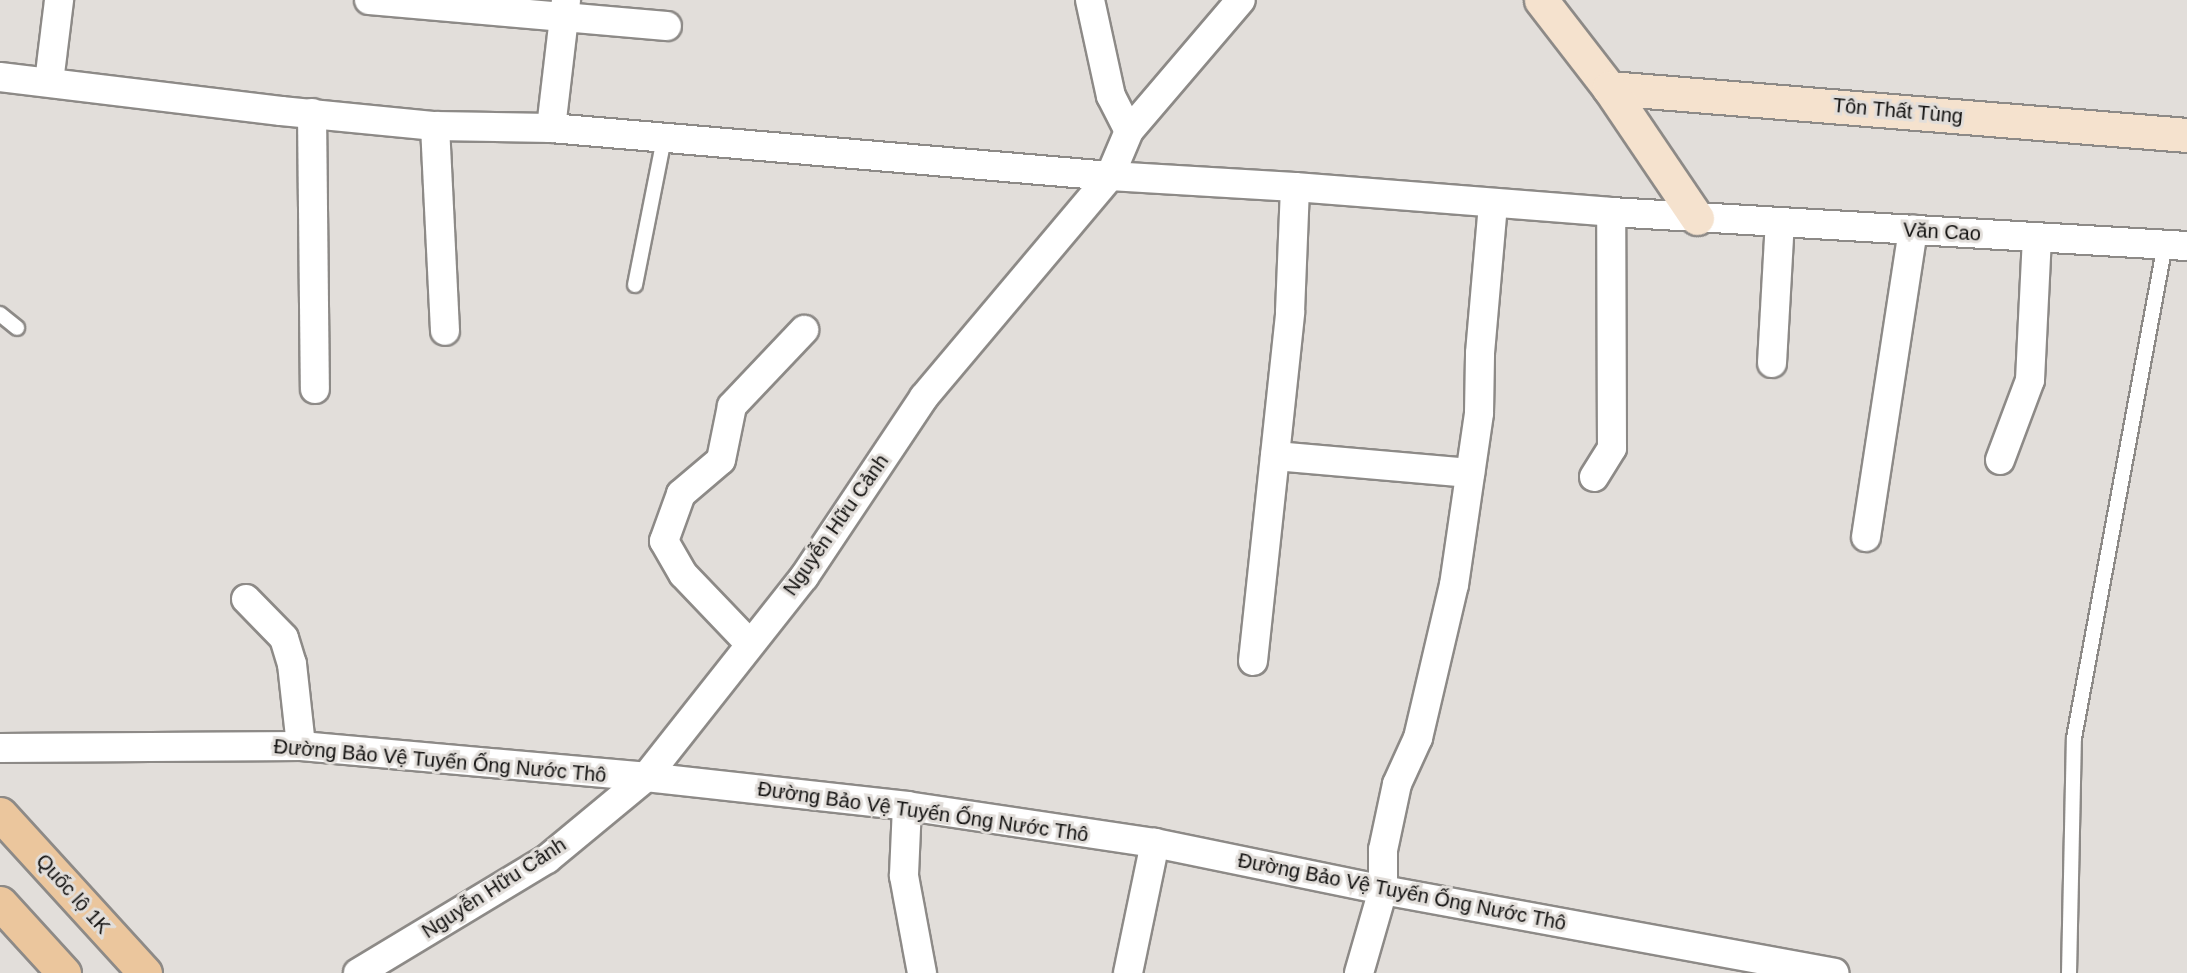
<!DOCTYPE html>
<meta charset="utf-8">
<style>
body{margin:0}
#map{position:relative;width:2187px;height:973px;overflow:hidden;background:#e2deda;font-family:Arial,sans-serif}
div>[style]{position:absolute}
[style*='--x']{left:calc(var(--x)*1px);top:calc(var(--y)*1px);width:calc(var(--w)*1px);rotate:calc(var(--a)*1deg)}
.roads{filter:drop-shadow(2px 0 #8d8a87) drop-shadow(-2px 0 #8d8a87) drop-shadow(0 2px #8d8a87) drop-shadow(0 -2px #8d8a87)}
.lane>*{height:14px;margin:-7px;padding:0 7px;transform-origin:7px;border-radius:7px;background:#fff}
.street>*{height:28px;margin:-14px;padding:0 14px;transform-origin:14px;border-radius:14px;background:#fff}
.secondary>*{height:33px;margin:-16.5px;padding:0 16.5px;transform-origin:16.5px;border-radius:16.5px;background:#f5e2ce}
.primary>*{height:33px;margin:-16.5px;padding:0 16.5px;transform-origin:16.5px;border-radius:16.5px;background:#ebc69d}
span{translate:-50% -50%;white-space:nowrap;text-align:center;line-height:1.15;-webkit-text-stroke:6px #e2deda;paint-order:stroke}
.street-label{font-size:20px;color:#11100f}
</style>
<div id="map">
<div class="roads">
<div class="lane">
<i style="--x:635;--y:285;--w:150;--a:-78.8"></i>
<i style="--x:0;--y:314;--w:22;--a:39"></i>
<i style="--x:2069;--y:973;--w:235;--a:-88.8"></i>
<i style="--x:2074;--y:738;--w:502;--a:-79.56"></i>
</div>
<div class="street">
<i style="--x:369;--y:0;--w:299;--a:5"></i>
<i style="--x:1090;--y:0;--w:98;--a:77.7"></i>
<i style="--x:1111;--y:96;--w:39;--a:63"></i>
<i style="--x:0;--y:77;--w:283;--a:6.9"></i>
<i style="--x:281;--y:111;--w:155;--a:5.6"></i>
<i style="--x:435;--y:126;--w:116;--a:1"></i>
<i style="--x:551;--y:128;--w:561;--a:4.91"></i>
<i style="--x:1110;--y:176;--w:185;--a:3.4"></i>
<i style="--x:1295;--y:187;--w:317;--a:4.5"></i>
<i style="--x:1611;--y:212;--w:577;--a:3.38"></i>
<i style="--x:49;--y:82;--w:83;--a:-83"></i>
<i style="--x:312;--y:113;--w:276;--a:89.4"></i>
<i style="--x:435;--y:126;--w:205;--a:87.2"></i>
<i style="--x:551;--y:128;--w:129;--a:-83.3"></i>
<i style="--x:1772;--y:363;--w:141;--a:-86.8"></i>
<i style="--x:1275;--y:456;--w:196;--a:5"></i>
<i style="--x:2000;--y:460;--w:85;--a:-69.4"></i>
<i style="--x:2030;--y:380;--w:143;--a:-87.2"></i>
<i style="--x:1594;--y:477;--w:34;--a:-58"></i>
<i style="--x:1612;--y:448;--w:236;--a:-90.2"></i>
<i style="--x:1866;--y:537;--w:311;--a:-81.3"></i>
<i style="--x:246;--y:599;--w:54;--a:45.7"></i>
<i style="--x:284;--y:638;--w:27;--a:73"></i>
<i style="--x:292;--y:664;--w:82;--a:83.7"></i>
<i style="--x:749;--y:643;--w:95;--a:-133.7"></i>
<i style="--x:683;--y:574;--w:38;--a:-120"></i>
<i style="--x:664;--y:541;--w:50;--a:-70.1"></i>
<i style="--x:681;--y:494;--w:52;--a:-40.4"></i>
<i style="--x:721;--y:460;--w:55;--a:-78.5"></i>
<i style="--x:732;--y:406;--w:105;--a:-46.5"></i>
<i style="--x:1253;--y:661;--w:351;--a:-83.9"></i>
<i style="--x:1290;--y:312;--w:125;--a:-87.7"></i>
<i style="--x:0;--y:748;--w:301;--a:-0.4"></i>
<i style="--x:301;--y:746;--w:346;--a:5.1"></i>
<i style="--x:646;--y:777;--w:263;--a:6.3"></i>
<i style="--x:907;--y:806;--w:251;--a:8.5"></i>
<i style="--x:1155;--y:843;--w:233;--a:11.6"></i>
<i style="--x:1383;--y:890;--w:459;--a:10.4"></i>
<i style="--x:907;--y:806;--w:70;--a:92.5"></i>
<i style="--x:904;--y:876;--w:99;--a:79.5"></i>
<i style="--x:358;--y:973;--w:221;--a:-31.1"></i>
<i style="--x:547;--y:859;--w:129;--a:-39.6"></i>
<i style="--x:646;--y:777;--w:255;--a:-51.7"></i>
<i style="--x:804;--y:577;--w:216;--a:-56.3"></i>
<i style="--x:924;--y:397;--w:289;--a:-49.9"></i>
<i style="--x:1110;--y:176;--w:49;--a:-67.1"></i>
<i style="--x:1129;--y:131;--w:172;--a:-49.5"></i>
<i style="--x:1128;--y:973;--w:133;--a:-78.3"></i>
<i style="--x:1359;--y:973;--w:86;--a:-73.9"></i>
<i style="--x:1383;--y:890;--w:40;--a:-90"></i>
<i style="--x:1383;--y:850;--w:67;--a:-78"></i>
<i style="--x:1397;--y:784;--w:51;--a:-65.5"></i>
<i style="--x:1418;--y:738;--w:157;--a:-76.8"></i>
<i style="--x:1454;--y:585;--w:174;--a:-81.7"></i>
<i style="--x:1479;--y:413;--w:60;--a:-89"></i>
<i style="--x:1480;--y:353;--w:150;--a:-85"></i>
</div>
<div class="secondary">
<i style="--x:1541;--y:0;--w:111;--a:52.3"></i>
<i style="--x:1609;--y:88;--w:580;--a:4.65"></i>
<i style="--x:1609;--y:88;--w:157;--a:55.9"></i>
</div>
<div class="primary">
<i style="--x:0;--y:814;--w:215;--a:47.6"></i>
<i style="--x:0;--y:903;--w:95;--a:47.6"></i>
</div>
</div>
<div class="street-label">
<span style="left:1898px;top:111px;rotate:5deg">Tôn Thất Tùng</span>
<span style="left:1942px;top:232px;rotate:3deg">Văn Cao</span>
<span style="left:836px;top:525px;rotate:-55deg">Nguyễn Hữu Cảnh</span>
<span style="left:440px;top:761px;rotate:5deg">Đường Bảo Vệ Tuyến Ống Nước Thô</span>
<span style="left:923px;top:812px;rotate:8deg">Đường Bảo Vệ Tuyến Ống Nước Thô</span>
<span style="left:494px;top:888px;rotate:-33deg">Nguyễn Hữu Cảnh</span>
<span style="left:1402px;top:892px;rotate:11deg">Đường Bảo Vệ Tuyến Ống Nước Thô</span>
<span style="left:73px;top:894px;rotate:48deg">Quốc lộ 1K</span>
</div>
</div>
